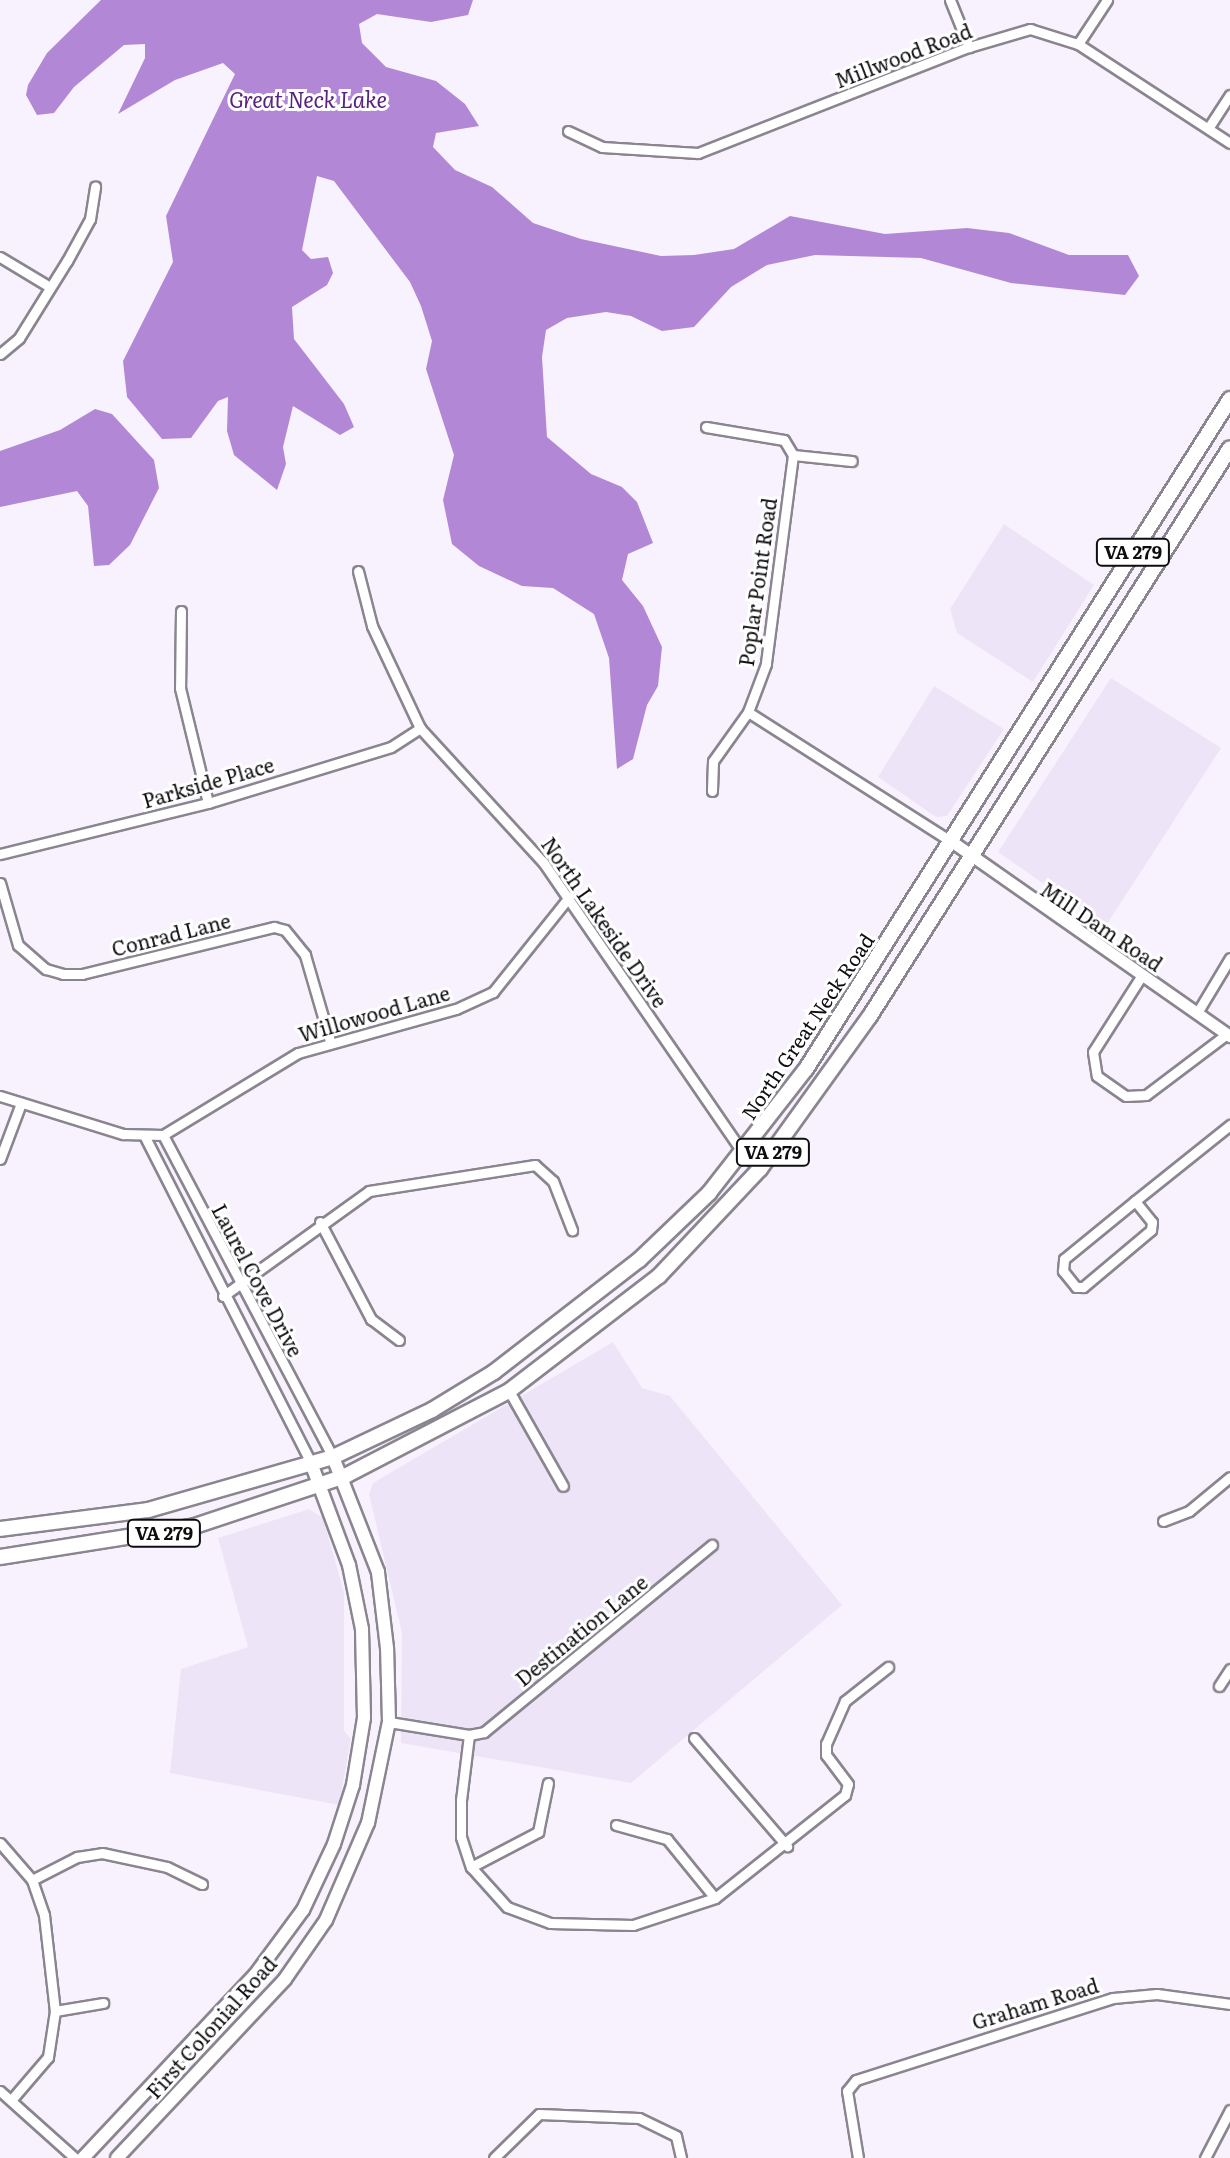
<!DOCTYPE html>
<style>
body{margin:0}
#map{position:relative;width:1230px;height:2158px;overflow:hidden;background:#f8f2fe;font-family:Literata,serif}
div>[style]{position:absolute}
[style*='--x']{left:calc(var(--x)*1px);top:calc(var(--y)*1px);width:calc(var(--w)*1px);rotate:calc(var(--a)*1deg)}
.built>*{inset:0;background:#ede5f7}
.water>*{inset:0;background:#b288d6}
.roads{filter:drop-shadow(2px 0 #8a858f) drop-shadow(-2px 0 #8a858f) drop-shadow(0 2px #8a858f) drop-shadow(0 -2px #8a858f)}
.minor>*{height:9px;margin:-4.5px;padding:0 4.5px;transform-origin:4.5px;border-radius:4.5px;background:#fff}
.tertiary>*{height:11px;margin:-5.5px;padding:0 5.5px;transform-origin:5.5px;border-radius:5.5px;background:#fff}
.secondary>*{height:12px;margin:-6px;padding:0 6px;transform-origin:6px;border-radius:6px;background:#fff}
.primary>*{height:14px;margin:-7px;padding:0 7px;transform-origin:7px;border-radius:7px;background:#fff}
span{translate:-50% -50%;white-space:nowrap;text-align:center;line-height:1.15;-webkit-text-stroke:6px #fff;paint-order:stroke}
.shield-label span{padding:2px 6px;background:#fff;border:2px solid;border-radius:6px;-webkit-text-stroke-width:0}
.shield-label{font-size:18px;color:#0e0d10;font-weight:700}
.street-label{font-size:20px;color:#0e0d10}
.water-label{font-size:22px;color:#59227e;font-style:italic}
</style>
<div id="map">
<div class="built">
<i style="clip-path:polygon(1004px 524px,1094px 585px,1033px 682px,957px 633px,950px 609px)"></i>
<i style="clip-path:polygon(1111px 678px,1221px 748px,1105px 927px,998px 852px)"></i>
<i style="clip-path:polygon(934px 686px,1004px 729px,947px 816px,936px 817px,878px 777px)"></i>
<i style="clip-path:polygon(613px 1342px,642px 1388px,670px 1396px,842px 1605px,631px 1783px,401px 1743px,402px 1633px,369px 1494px,373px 1483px)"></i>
<i style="clip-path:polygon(309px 1509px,323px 1518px,344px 1592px,344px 1731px,351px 1739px,339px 1805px,170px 1773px,181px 1669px,248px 1647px,218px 1538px)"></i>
</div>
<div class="water">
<i style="clip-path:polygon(101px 0,473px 0,468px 15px,431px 22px,377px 14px,359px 24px,362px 43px,386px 67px,436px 81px,465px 104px,479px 126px,436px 133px,433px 147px,455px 170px,492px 187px,533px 223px,581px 239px,661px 256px,694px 255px,734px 249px,790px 216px,885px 234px,967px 228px,1009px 233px,1069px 255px,1128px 255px,1139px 276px,1125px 295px,1011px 283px,921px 258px,815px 255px,767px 265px,731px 287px,694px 327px,662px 331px,631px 316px,606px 312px,567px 318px,546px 330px,542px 357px,547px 437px,591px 474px,622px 487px,637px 502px,653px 543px,628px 554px,622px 580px,643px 606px,662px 647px,658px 686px,647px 705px,633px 759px,617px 769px,609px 658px,594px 614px,553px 588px,522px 586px,479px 566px,452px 544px,443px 500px,454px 455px,426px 369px,432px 341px,421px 306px,410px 282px,334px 181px,317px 176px,302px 250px,311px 259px,328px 257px,333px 273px,327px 285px,292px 307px,294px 339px,344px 404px,354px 427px,340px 435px,293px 406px,283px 447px,286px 464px,277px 490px,234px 455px,227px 431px,228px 397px,218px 401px,191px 438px,162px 439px,127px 397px,123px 361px,173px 262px,166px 216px,235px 74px,223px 63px,175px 80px,118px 114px,145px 58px,145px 44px,124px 45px,74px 87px,54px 113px,37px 115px,26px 95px,28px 85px,47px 53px)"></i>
<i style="clip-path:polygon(95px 409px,112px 414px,154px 460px,159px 488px,130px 545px,109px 565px,94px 566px,88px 506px,77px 491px,0 507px,0 451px,60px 430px)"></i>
</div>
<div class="roads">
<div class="minor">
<i style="--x:950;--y:0;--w:51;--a:68"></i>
<i style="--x:1078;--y:44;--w:53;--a:-56.6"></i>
<i style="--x:1209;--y:127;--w:38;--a:-57"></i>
<i style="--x:568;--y:131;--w:38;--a:25"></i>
<i style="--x:602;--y:147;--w:96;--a:3.6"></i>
<i style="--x:698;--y:153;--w:291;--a:-21.4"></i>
<i style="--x:969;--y:47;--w:64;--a:-16.4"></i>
<i style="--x:1030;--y:29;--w:50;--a:17.4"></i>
<i style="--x:1078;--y:44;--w:181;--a:33.1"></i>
<i style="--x:0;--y:257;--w:58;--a:31"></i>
<i style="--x:0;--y:354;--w:25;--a:-40"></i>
<i style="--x:19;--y:338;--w:91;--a:-58.1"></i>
<i style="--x:67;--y:261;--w:48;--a:-61.3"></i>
<i style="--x:90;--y:219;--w:33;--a:-81"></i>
<i style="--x:706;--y:427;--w:79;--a:9.5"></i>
<i style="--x:784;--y:440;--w:17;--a:59"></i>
<i style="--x:793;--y:455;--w:211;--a:97.4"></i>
<i style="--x:766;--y:664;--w:51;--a:110.6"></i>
<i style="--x:748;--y:712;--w:60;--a:125.5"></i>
<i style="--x:713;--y:761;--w:30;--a:92"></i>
<i style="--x:793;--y:455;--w:59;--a:5.8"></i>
<i style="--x:358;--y:571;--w:57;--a:75.7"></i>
<i style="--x:372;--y:626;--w:113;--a:64.8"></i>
<i style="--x:420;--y:728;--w:182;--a:47.5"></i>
<i style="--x:543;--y:862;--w:353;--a:55.5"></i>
<i style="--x:743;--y:1153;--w:23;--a:43"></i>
<i style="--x:181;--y:611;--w:77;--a:90.7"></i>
<i style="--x:180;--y:688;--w:118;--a:76.3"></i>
<i style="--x:748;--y:712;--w:244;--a:32.5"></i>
<i style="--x:0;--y:854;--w:214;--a:-13.8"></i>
<i style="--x:208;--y:803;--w:191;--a:-17"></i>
<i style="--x:391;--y:747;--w:35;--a:-33"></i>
<i style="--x:0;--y:883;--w:65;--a:73.8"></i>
<i style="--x:18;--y:945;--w:37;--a:41"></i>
<i style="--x:46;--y:969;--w:18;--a:16"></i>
<i style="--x:63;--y:974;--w:19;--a:0"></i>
<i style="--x:82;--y:974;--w:198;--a:-13.8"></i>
<i style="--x:274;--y:927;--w:11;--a:15"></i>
<i style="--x:285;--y:930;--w:32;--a:51"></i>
<i style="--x:305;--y:955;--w:90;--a:73.8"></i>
<i style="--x:1142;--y:975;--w:91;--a:122.5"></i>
<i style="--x:1093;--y:1052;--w:24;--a:81"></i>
<i style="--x:1097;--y:1076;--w:35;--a:35"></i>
<i style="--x:1126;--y:1096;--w:20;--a:-3"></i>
<i style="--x:1146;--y:1095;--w:101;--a:-37"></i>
<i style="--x:1197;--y:1013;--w:64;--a:-59"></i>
<i style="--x:0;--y:1096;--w:129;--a:17.2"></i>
<i style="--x:123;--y:1134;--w:40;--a:1.4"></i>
<i style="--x:163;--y:1135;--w:158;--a:-31.3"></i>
<i style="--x:298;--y:1053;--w:164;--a:-15.6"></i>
<i style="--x:456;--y:1009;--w:41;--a:-24.7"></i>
<i style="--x:493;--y:992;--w:122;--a:-51.3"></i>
<i style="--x:163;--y:1135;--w:364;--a:62.2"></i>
<i style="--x:145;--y:1137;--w:366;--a:63"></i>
<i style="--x:0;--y:1159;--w:60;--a:-69.4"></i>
<i style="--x:1135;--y:1201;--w:27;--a:51"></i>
<i style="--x:1152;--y:1222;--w:8;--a:97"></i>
<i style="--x:1151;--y:1230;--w:89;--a:140"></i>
<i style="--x:1083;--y:1287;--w:7;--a:180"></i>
<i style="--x:1076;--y:1287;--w:21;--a:-129"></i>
<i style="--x:1063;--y:1271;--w:12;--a:-85"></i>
<i style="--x:1064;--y:1259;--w:92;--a:-39.2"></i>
<i style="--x:1135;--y:1201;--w:122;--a:-38.7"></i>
<i style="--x:320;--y:1222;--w:110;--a:62.3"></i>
<i style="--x:371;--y:1319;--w:35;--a:37"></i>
<i style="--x:223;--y:1296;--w:180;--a:-35.7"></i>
<i style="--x:369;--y:1191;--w:168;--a:-8.9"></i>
<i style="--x:535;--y:1165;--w:24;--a:42"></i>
<i style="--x:553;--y:1181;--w:53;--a:68.8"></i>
<i style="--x:509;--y:1391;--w:109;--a:60.4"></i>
<i style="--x:1163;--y:1521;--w:28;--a:-21"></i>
<i style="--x:1189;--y:1511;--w:53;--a:-39.7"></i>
<i style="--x:1219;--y:1686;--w:20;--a:-57"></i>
<i style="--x:389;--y:1722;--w:81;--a:9.2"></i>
<i style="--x:469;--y:1735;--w:15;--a:-11"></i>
<i style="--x:484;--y:1732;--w:295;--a:-39.4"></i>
<i style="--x:469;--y:1735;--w:65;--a:97"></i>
<i style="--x:461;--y:1800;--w:37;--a:90"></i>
<i style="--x:461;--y:1837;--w:32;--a:72"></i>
<i style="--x:471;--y:1867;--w:54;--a:48"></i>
<i style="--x:507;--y:1907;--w:46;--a:20.4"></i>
<i style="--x:550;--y:1923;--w:83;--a:1.4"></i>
<i style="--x:633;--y:1925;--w:86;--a:-18.2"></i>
<i style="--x:715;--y:1898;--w:166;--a:-38.4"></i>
<i style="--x:845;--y:1795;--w:11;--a:-75"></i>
<i style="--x:848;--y:1784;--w:36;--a:-127"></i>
<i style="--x:826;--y:1755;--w:11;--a:-90"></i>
<i style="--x:826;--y:1744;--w:47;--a:-66.2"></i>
<i style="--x:845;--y:1701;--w:55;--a:-38.3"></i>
<i style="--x:694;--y:1738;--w:143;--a:49.3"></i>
<i style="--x:616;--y:1825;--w:53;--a:15.4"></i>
<i style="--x:667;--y:1839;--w:76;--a:50.9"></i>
<i style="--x:0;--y:1843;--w:49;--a:49.1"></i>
<i style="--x:32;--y:1880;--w:37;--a:71"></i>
<i style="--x:44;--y:1915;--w:97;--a:83.5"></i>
<i style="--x:55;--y:2011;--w:47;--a:98.7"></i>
<i style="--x:48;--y:2057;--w:55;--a:130.6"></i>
<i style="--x:471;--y:1867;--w:76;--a:-27.6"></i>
<i style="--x:538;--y:1832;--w:50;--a:-78.5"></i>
<i style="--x:32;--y:1880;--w:51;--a:-27.1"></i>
<i style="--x:77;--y:1857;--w:25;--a:-9"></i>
<i style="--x:102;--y:1853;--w:66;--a:12.2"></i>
<i style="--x:167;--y:1867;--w:39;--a:26"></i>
<i style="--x:55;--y:2011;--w:49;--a:-9.5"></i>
<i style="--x:0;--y:2091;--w:101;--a:41.8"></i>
<i style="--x:494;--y:2158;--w:63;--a:-44.4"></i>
<i style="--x:539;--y:2114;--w:100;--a:2.3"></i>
<i style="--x:639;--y:2118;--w:41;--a:25.9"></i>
<i style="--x:676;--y:2136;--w:23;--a:77"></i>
<i style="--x:858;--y:2158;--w:68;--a:-99.3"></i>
<i style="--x:847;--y:2091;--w:14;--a:-51"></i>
<i style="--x:856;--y:2080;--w:270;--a:-17.7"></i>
<i style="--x:1113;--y:1998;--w:44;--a:-5.2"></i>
<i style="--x:1157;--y:1994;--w:74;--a:7.8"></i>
<i style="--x:1205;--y:2158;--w:54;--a:-62.5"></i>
</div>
<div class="tertiary">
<i style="--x:954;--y:843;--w:337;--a:35"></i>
</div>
<div class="secondary">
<i style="--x:83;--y:2158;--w:251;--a:-46.8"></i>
<i style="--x:255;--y:1975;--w:81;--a:-53.6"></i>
<i style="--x:303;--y:1910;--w:73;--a:-64.8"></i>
<i style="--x:334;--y:1844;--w:62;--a:-72.1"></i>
<i style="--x:353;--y:1785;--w:68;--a:-80.7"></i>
<i style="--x:364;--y:1718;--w:89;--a:-91.3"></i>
<i style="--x:362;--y:1629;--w:65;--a:-101.5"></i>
<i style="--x:349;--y:1565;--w:109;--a:-110.4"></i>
<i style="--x:117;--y:2158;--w:245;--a:-46.8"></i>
<i style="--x:285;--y:1979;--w:72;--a:-55.2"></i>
<i style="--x:326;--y:1920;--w:106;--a:-66.6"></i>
<i style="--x:368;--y:1823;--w:103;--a:-78.3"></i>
<i style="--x:389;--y:1722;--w:74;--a:-91.5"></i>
<i style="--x:387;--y:1648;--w:77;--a:-96.8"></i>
<i style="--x:378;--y:1572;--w:123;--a:-111.4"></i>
</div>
<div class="primary">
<i style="--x:0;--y:1529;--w:149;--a:-7.3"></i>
<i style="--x:148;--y:1510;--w:192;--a:-16"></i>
<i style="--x:333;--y:1457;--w:110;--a:-25.4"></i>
<i style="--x:432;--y:1410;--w:73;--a:-31.5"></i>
<i style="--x:494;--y:1372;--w:183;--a:-37.7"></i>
<i style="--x:639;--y:1260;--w:97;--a:-43.7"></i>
<i style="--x:709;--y:1193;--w:157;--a:-52"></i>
<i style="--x:806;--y:1069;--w:793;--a:-57.67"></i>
<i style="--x:0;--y:1557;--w:197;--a:-9"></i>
<i style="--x:195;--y:1526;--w:158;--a:-18.4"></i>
<i style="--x:345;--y:1476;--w:185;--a:-27.4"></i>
<i style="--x:509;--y:1391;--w:189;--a:-37.5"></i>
<i style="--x:659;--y:1276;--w:147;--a:-46.7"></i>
<i style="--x:760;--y:1169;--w:188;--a:-54.3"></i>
<i style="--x:870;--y:1016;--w:672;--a:-57.63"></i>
</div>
</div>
<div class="shield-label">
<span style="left:1133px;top:552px">VA 279</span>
<span style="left:773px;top:1152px">VA 279</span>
<span style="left:164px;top:1533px">VA 279</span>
</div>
<div class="street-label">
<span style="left:903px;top:55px;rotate:-21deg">Millwood Road</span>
<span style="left:757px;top:582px;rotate:-82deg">Poplar Point Road</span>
<span style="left:208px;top:782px;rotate:-16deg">Parkside Place</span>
<span style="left:605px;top:922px;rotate:55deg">North Lakeside Drive</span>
<span style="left:1102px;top:926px;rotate:34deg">Mill Dam Road</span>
<span style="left:171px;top:934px;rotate:-14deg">Conrad Lane</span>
<span style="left:374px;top:1013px;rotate:-16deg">Willowood Lane</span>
<span style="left:807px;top:1026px;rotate:-56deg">North Great Neck Road</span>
<span style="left:258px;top:1280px;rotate:62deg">Laurel Cove Drive</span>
<span style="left:581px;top:1630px;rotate:-39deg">Destination Lane</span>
<span style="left:1035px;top:2003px;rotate:-17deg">Graham Road</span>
<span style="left:211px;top:2027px;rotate:-48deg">First Colonial Road</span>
</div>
<div class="water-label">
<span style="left:308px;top:99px">Great Neck Lake</span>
</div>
</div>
